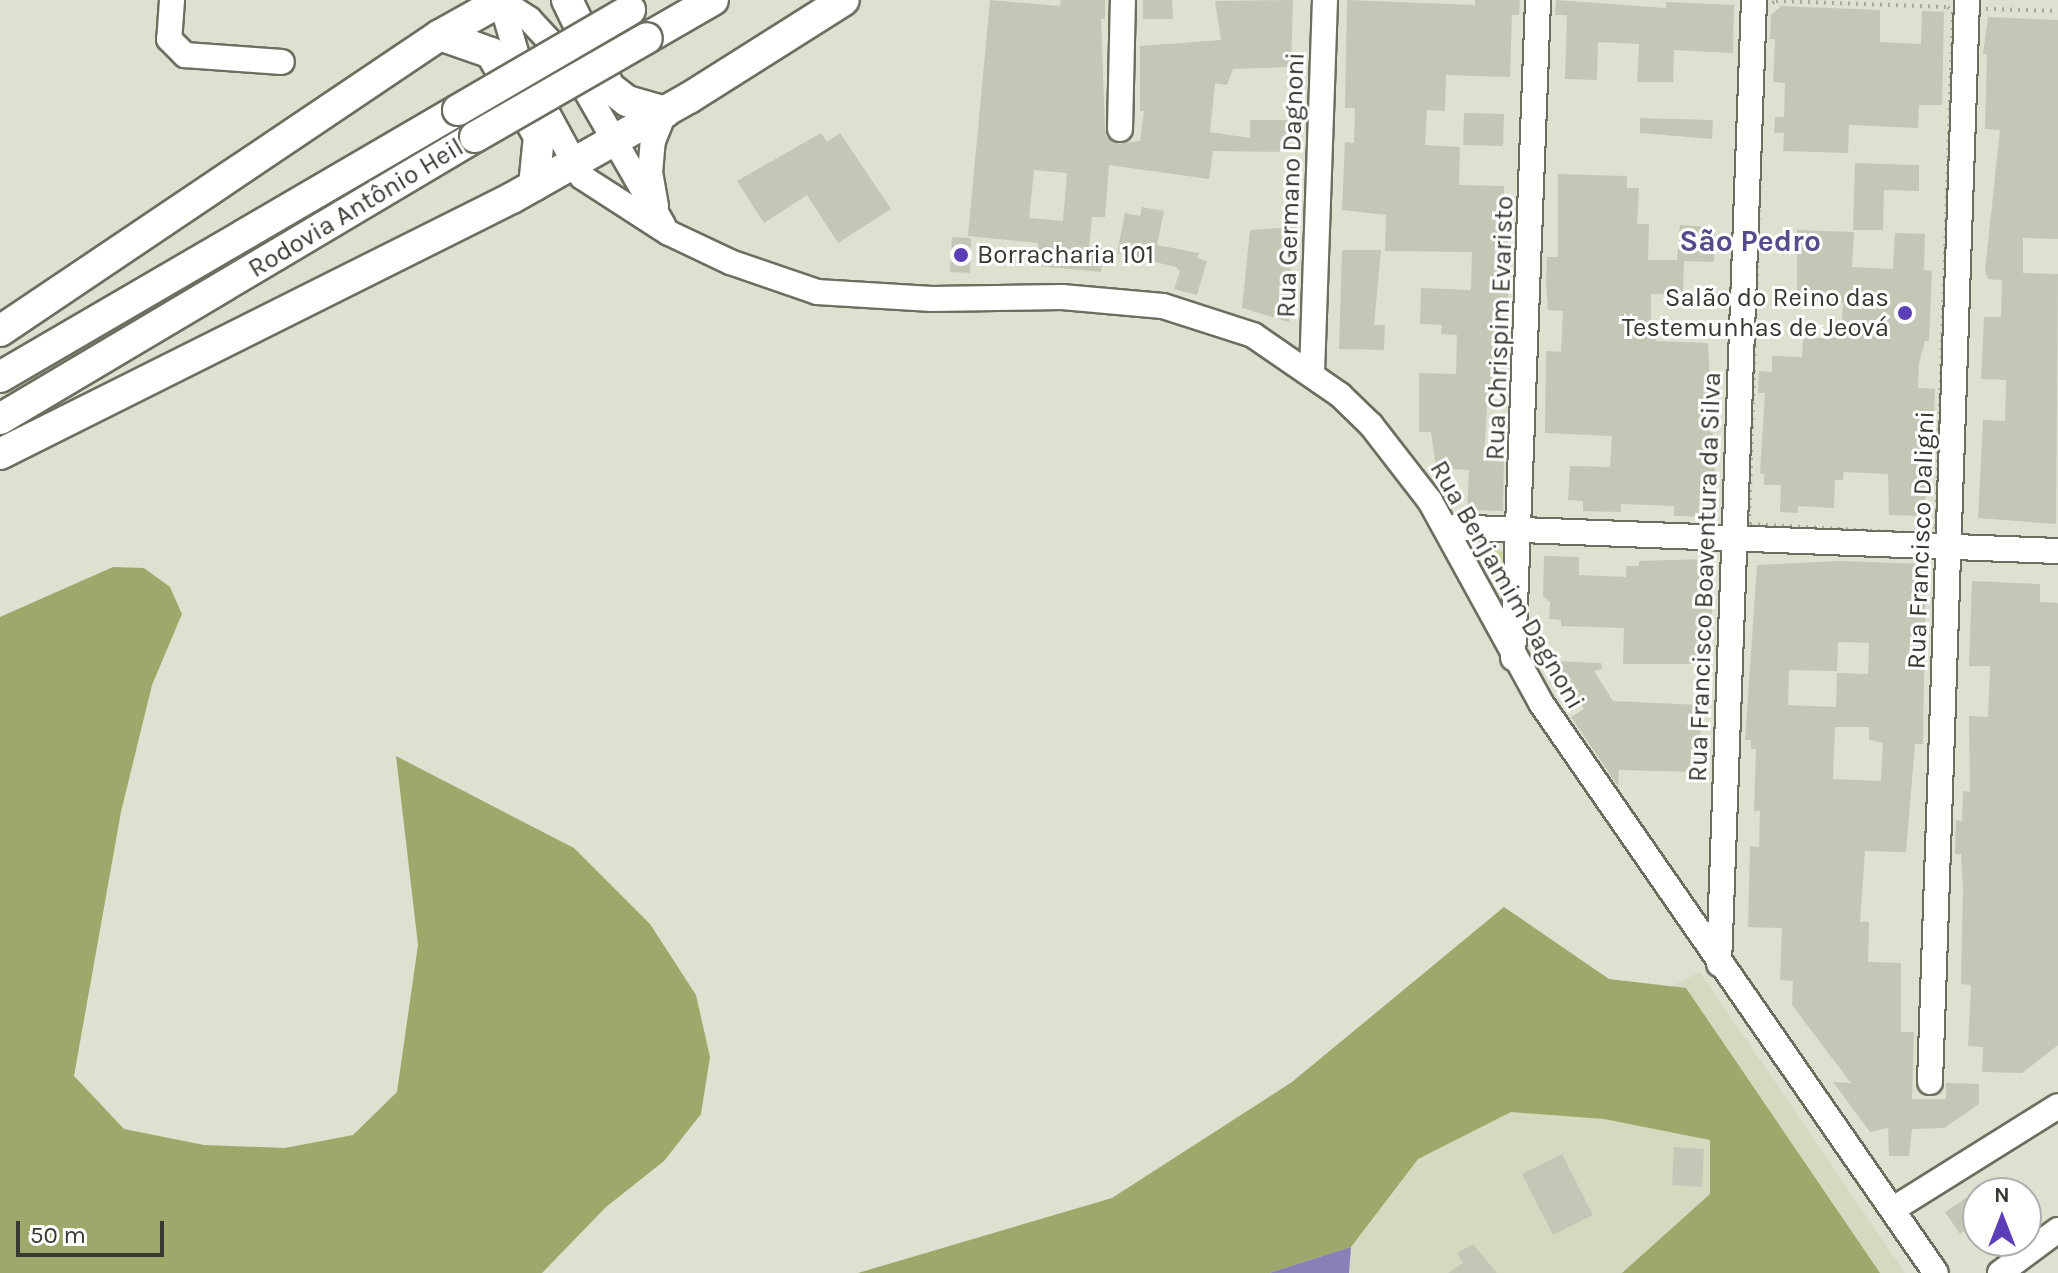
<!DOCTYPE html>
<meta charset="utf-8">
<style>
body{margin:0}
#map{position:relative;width:2058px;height:1273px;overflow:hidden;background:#dee1d0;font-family:Karla,sans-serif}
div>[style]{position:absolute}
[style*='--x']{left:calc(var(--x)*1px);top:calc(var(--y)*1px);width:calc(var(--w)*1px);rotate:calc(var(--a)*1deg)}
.built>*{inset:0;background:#d4d9c0}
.green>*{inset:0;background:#cbd69d}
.forest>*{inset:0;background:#9da86b}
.water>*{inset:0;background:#8781b8}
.building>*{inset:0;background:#c4c7b6}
.path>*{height:4px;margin-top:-2px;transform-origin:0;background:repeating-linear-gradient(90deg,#a7aa9c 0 2px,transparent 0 8px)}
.roads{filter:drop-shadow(2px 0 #6c6f60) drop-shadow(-2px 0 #6c6f60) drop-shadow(0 2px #6c6f60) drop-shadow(0 -2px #6c6f60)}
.minor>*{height:24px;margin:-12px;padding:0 12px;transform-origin:12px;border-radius:12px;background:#fff}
.major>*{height:30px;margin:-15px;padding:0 15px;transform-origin:15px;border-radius:15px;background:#fff}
.bridges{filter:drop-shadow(2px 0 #6c6f60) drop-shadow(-2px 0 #6c6f60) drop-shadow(0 2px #6c6f60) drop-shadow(0 -2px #6c6f60)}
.major-bridge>*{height:30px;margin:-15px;padding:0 15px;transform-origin:15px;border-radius:15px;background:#fff}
.dots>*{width:22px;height:22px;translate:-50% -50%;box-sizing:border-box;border:4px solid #fff;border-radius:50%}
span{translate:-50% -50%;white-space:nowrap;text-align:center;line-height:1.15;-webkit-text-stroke:6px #fff;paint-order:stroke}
.street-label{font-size:26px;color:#383932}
.poi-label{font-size:26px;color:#383932}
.left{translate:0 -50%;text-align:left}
.right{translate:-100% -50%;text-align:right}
.quarter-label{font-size:30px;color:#564c8b;font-weight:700}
.north{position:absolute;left:1962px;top:1177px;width:80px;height:80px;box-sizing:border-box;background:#fff;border:2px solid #afb0ad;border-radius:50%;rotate:0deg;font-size:22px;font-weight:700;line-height:32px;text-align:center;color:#383932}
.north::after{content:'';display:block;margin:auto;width:28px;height:36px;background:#5c3eb6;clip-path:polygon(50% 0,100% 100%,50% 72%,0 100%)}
.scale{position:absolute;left:16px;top:1221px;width:148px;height:36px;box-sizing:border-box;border:4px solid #383932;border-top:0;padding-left:10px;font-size:24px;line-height:28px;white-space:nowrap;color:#383932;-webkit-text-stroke:6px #fff;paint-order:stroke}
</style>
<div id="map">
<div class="built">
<i style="clip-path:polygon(1700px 972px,1905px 1273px,1015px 1273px,1285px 1180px)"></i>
</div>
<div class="green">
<i style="clip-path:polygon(1478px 547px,1506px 552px,1505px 605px)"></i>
</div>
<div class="forest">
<i style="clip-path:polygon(113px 567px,144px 568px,170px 587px,182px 614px,152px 685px,121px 812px,74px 1076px,124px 1129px,204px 1145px,285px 1148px,353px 1135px,397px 1092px,418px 945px,396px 756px,574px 848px,650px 924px,696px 995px,710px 1057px,701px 1114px,664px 1161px,606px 1207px,542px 1273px,0 1273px,0 617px)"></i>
<i style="clip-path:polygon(1504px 907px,1609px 979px,1686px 988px,1880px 1273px,1622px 1273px,1710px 1194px,1710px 1140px,1604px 1119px,1511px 1112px,1418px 1159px,1351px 1247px,1269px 1273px,858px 1273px,1112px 1198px,1292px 1082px)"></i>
</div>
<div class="water">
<i style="clip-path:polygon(1351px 1247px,1349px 1273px,1269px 1273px)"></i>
</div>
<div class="building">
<i style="clip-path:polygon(evenodd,990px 0,1060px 6px,1061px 0,1105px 0,1105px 19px,1101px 19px,1105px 129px,1106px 137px,1120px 144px,1140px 141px,1144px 111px,1140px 111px,1140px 46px,1221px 40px,1215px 1px,1293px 0,1291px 67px,1233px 69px,1227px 85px,1215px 83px,1210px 132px,1250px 138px,1250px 120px,1290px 120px,1290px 152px,1213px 151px,1209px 179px,1109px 165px,1105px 217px,1092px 217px,1089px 247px,1103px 248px,1101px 272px,1037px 266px,1038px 243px,968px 236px,990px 0,1034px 170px,1067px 173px,1063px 221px,1029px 218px,1034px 170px)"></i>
<i style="clip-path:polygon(1143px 0,1172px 0,1173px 19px,1143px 19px)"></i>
<i style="clip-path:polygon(1347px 0,1475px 5px,1475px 0,1520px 0,1519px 15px,1512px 15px,1510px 77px,1446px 75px,1445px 111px,1427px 110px,1425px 145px,1460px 147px,1459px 185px,1504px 186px,1503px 221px,1510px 221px,1503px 291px,1508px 292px,1507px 326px,1497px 326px,1497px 393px,1488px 393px,1484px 456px,1504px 458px,1503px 511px,1467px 510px,1469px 470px,1436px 468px,1431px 432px,1419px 432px,1419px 373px,1456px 374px,1457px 335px,1441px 334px,1442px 325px,1420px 324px,1421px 288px,1471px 290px,1472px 252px,1385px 251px,1386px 215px,1342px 210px,1345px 142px,1354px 143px,1355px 108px,1345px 108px)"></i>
<i style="clip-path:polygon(1556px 0,1666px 8px,1666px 2px,1734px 5px,1733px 53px,1674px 50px,1673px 82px,1637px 82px,1639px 44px,1598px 42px,1597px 80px,1565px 79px,1567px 15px,1555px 15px)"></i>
<i style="clip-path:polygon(1781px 6px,1880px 10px,1880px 42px,1921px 44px,1922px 11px,1944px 12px,1942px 105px,1919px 105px,1918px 128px,1849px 125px,1848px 153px,1783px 151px,1784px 133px,1774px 133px,1775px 117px,1784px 117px,1785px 83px,1773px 82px,1775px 39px,1770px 39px,1771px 15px)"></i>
<i style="clip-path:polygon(1988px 17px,2058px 20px,2058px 239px,2023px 238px,2023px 273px,2058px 274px,2056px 524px,1978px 518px,1983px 420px,2005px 421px,2006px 380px,1981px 379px,1984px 317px,2001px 317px,2002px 280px,1988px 279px,1985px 270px,2000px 130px,1985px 129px,1987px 54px,1983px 54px)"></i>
<i style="clip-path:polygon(1464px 113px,1504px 114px,1503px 146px,1463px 145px)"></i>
<i style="clip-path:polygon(1640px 118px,1713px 120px,1712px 139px,1640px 133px)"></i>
<i style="clip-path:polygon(821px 133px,827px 142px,840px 133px,891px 209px,838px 243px,807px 195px,764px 223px,737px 181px)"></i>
<i style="clip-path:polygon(1855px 163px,1919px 165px,1919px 191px,1884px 190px,1883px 230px,1853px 230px)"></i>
<i style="clip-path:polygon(1558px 174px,1627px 176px,1627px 188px,1639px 188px,1637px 224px,1649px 224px,1648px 260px,1677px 260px,1680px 225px,1715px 227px,1714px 262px,1684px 261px,1683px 295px,1651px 294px,1651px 332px,1656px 332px,1656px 341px,1708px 343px,1717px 517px,1674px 516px,1674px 506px,1621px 504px,1621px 512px,1583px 511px,1583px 501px,1568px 500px,1570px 466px,1610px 467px,1612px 436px,1545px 433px,1546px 351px,1561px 352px,1563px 311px,1548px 310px,1546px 284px,1547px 257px,1558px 257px)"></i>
<i style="clip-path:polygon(1142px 207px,1164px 211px,1157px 245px,1199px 253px,1197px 258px,1207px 261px,1197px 295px,1174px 289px,1180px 271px,1176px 267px,1117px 253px,1125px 213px,1140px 216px)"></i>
<i style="clip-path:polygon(1296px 227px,1298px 252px,1292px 252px,1288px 303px,1294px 305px,1289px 322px,1242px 308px,1250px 230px)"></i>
<i style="clip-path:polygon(1797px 230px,1854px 232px,1852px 267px,1874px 268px,1893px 269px,1895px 233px,1925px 234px,1924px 270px,1932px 271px,1929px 341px,1925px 341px,1919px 363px,1918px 388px,1935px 389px,1934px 413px,1928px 412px,1925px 516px,1889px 515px,1888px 474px,1844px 472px,1843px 480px,1835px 480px,1834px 508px,1798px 506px,1798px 513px,1780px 512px,1781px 485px,1764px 485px,1764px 474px,1760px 474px,1765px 393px,1758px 393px,1759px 371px,1772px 372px,1772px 356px,1802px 357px,1803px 338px,1841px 338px,1843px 303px,1797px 301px)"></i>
<i style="clip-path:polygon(952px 237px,971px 238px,970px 273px,950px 272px)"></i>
<i style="clip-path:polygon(1342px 250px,1381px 250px,1374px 325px,1385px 325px,1384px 350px,1339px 349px)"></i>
<i style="clip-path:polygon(1544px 556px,1579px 557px,1579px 575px,1626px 577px,1626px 566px,1639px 566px,1639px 561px,1706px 559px,1713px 582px,1710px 664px,1623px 664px,1624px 628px,1561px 626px,1561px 620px,1549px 619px,1550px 602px,1543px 596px)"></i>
<i style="clip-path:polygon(evenodd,1840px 561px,1926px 564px,1923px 744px,1915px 744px,1906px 852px,1865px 851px,1860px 922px,1869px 922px,1868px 962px,1901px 963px,1901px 1032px,1914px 1032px,1912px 1099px,1946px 1099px,1946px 1083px,1979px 1084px,1979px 1104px,1944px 1128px,1912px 1129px,1909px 1156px,1889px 1156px,1888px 1128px,1870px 1132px,1833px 1082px,1851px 1083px,1792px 1005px,1793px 981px,1780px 980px,1782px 928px,1748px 927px,1750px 846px,1759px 847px,1760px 811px,1754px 811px,1756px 749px,1751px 749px,1751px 740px,1745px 740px,1757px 565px,1840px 561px,1838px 642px,1869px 643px,1868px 674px,1837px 673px,1836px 707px,1788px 705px,1789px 670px,1837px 671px,1838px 642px,1840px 561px,1835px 727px,1869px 727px,1869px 740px,1883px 743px,1881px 781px,1833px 779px,1835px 727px)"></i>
<i style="clip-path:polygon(1972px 581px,2040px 584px,2040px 602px,2058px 603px,2058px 1045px,2022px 1073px,1982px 1072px,1983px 1047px,1968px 1046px,1971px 985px,1961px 984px,1963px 888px,1961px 854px,1955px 854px,1956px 820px,1962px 821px,1963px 791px,1970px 792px,1969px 716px,1988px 717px,1990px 666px,1969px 666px)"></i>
<i style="clip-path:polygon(1551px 661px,1601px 663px,1602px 669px,1594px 671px,1613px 701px,1701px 705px,1700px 756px,1711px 759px,1698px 772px,1619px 770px,1618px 786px,1571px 717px,1584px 709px,1563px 677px,1550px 680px)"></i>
<i style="clip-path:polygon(1674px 1147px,1704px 1149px,1702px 1187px,1672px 1185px)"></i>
<i style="clip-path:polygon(1562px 1154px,1593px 1215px,1553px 1235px,1522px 1174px)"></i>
<i style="clip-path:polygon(1978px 1190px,1978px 1222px,1960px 1234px,1945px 1212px)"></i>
<i style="clip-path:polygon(1473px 1244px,1497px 1273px,1448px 1273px,1463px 1263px,1457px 1253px)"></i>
</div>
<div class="path">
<i style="--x:1776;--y:1;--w:172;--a:2"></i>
<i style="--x:1948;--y:7;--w:7;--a:45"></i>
<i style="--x:1953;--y:12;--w:516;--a:91.89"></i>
<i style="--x:1936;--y:528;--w:10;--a:143"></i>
<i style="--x:1928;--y:534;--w:179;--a:-176.8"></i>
<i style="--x:1749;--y:524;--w:518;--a:-88.23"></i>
<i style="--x:1765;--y:6;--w:12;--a:-24"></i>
<i style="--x:1986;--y:9;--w:72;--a:1.6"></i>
</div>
<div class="roads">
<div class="minor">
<i style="--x:172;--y:0;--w:39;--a:94"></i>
<i style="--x:169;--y:39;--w:23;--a:45"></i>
<i style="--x:185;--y:55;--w:97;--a:4.1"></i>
<i style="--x:500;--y:0;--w:35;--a:33"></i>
<i style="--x:529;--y:19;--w:60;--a:47"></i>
<i style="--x:570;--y:63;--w:187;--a:60.1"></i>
<i style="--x:501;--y:1;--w:60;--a:73.7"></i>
<i style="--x:518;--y:59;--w:134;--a:61.5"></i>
<i style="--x:582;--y:177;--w:103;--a:32.8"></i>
<i style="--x:669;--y:233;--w:68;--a:25.4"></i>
<i style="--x:730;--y:262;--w:92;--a:19"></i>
<i style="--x:817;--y:292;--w:115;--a:3.5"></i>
<i style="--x:932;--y:299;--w:130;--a:-0.9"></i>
<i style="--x:1062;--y:297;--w:101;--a:5.1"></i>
<i style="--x:1163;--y:306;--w:95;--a:17.9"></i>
<i style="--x:1253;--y:335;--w:106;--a:34.6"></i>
<i style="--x:1340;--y:395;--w:43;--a:44.1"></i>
<i style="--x:1371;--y:425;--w:96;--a:52.2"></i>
<i style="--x:1430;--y:501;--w:230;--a:61.2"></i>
<i style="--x:1541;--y:703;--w:693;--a:55.28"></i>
<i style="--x:1120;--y:129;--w:129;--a:-88.7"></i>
<i style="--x:656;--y:206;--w:34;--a:-100"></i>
<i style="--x:650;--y:173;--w:32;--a:-85"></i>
<i style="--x:653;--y:141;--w:31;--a:-68"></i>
<i style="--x:1312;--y:372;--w:372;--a:-88"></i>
<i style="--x:1446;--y:527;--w:612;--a:2.25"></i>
<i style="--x:1513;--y:658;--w:658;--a:-87.82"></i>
<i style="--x:1719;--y:964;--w:965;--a:-87.92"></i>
<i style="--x:1930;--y:1082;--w:1083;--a:-88.04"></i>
<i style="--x:1895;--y:1208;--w:192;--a:-32"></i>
<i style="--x:2000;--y:1273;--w:72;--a:-36.6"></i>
</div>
<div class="major">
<i style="--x:567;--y:0;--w:97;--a:64.2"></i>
<i style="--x:609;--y:87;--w:23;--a:38"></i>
<i style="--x:627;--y:101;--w:40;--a:16"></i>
<i style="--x:440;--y:35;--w:54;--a:19.4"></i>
<i style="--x:491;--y:53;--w:96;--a:60"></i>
<i style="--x:539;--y:136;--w:50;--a:95.7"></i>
<i style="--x:647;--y:38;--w:76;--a:-29.9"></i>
<i style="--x:0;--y:331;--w:530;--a:-33.93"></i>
<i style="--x:440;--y:35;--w:72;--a:-29.1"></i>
<i style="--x:0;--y:377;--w:530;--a:-30.24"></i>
<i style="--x:0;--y:419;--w:552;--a:-30.7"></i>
<i style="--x:0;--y:454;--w:572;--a:-26.57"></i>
<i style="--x:512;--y:198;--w:203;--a:-29.5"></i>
<i style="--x:689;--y:98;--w:183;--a:-32.3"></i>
</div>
</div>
<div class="bridges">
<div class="major-bridge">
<i style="--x:458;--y:110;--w:199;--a:-30.2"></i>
<i style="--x:475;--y:137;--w:198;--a:-29.9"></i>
</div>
</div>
<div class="dots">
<i style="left:961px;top:255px;background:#5c3eb6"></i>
<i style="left:1905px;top:313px;background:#5c3eb6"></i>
</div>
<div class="street-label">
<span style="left:1291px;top:185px;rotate:-88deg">Rua Germano Dagnoni</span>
<span style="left:356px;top:208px;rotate:-31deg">Rodovia Antônio Heil</span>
<span style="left:1500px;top:328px;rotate:-88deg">Rua Chrispim Evaristo</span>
<span style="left:1921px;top:540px;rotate:-88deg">Rua Francisco Daligni</span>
<span style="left:1705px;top:577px;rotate:-88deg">Rua Francisco Boaventura da Silva</span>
<span style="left:1507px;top:585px;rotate:60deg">Rua Benjamim Dagnoni</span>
</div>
<div class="poi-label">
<span class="left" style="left:977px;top:255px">Borracharia 101</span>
<span class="right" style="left:1889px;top:313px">Salão do Reino das<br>Testemunhas de Jeová</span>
</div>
<div class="quarter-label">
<span style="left:1750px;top:241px">São Pedro</span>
</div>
<div class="north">N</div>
<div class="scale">50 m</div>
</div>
